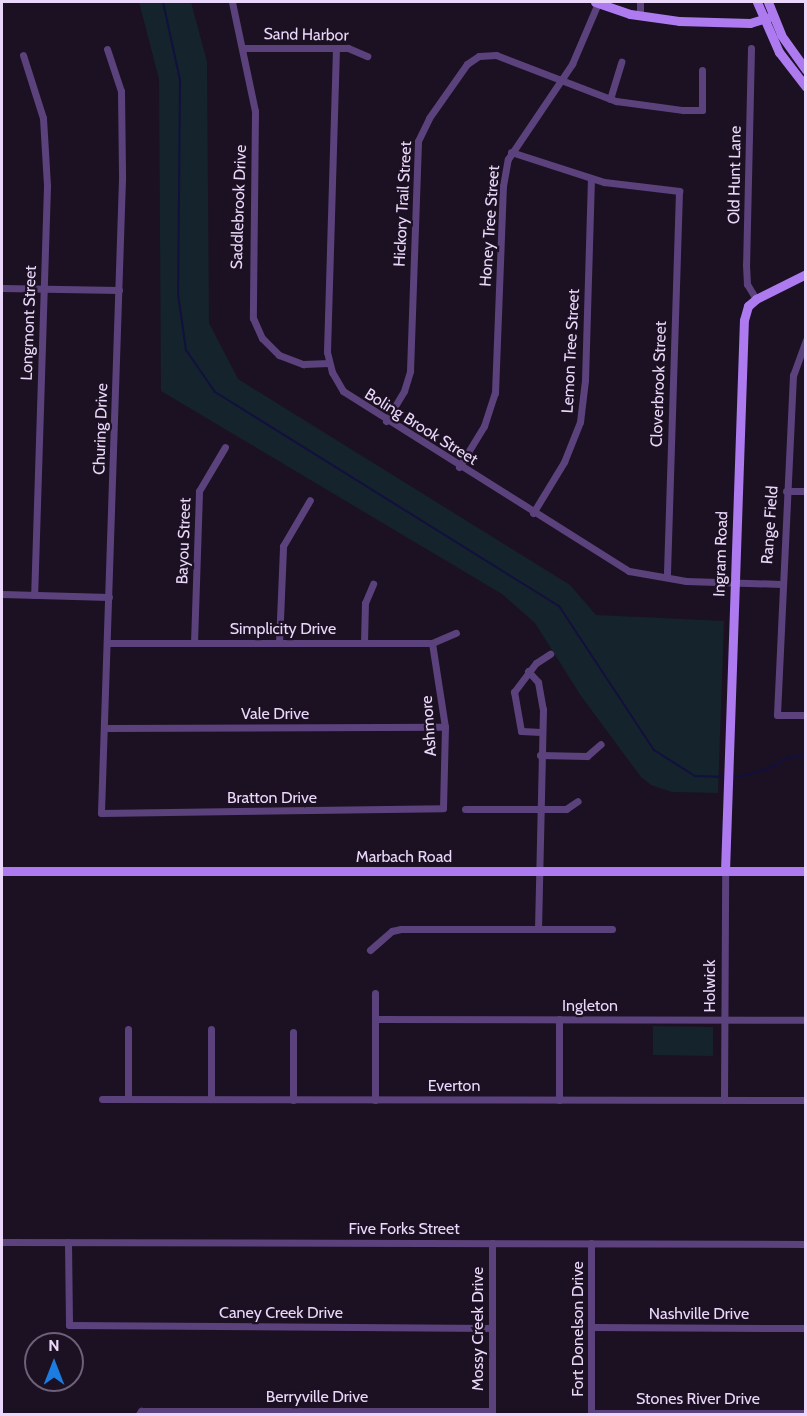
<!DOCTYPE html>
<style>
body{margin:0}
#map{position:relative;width:807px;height:1416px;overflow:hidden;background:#1b1122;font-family:Cabin,sans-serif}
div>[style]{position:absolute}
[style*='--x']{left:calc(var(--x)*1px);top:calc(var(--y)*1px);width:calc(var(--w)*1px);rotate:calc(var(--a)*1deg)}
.green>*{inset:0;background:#15232c}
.stream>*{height:2px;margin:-1px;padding:0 1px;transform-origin:1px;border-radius:1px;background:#12103c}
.street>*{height:7px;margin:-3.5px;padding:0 3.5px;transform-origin:3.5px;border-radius:3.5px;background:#5c427c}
.secondary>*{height:9px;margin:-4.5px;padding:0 4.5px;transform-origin:4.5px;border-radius:4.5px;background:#ad7aef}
span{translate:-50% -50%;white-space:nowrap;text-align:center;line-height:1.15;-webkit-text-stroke:4.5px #1b1122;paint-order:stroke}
.street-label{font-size:16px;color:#ead7fa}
.frame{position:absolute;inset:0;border:3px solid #ead7fa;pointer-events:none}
.north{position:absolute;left:24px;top:1332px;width:60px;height:60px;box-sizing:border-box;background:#1b1122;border:2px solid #6e6078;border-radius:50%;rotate:0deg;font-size:16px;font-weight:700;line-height:24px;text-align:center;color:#ead7fa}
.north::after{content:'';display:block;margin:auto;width:21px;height:27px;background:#1c7ce2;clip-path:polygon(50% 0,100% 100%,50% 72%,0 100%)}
</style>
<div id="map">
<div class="green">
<i style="clip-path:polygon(139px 2px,191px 2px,207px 62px,209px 323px,238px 379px,570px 585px,596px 615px,724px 621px,718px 793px,672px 792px,651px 785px,641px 777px,581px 696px,535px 623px,502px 594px,161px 391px,159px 79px)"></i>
<i style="clip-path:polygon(653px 1026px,713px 1027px,713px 1056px,653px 1055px)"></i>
</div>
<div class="stream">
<i style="--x:163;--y:2;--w:80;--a:77.7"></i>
<i style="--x:180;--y:80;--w:214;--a:90.5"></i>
<i style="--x:178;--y:294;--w:57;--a:81.9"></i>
<i style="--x:186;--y:350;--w:51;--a:55.4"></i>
<i style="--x:215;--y:392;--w:405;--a:31.9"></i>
<i style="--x:559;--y:606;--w:173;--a:56.6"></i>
<i style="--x:654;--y:750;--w:49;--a:32.4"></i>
<i style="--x:695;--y:776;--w:31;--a:2"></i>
<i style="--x:732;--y:778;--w:36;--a:-14"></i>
<i style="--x:767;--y:769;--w:26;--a:-28"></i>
<i style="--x:790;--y:757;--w:16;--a:0"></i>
</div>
<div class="street">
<i style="--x:232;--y:2;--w:111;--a:78.1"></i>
<i style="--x:255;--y:111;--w:207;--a:90.6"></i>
<i style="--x:253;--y:318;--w:22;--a:66"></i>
<i style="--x:262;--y:338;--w:24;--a:45"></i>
<i style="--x:279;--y:355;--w:26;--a:21"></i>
<i style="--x:303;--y:364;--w:26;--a:-2"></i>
<i style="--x:640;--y:16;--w:14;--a:-90"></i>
<i style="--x:243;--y:48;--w:105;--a:0"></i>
<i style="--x:348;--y:48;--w:21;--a:23"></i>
<i style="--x:336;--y:48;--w:304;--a:91.7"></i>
<i style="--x:327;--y:352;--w:21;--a:76"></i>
<i style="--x:332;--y:372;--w:22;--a:60"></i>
<i style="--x:343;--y:391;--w:338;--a:32.2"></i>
<i style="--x:629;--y:571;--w:58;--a:10"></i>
<i style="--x:686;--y:581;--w:95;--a:1.8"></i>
<i style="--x:751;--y:48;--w:217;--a:91.3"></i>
<i style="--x:746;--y:265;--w:19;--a:87"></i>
<i style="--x:747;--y:284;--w:17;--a:59"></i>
<i style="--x:107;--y:49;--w:44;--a:71.6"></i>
<i style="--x:121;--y:91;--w:88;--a:89.3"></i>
<i style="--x:122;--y:179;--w:634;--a:91.9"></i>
<i style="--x:101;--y:813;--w:342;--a:-0.8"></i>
<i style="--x:443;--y:808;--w:81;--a:-88.6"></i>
<i style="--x:445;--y:727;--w:85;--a:-98.8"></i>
<i style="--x:23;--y:55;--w:66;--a:72.4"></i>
<i style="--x:43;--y:118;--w:68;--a:86.6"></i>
<i style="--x:47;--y:186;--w:409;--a:91.8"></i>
<i style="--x:610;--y:99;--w:39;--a:-73"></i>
<i style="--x:511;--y:152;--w:98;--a:17.9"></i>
<i style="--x:604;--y:182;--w:76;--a:6.8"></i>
<i style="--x:679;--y:191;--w:386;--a:91.8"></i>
<i style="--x:2;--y:288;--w:117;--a:1"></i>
<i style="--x:806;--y:340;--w:37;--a:110"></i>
<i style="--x:793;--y:375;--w:340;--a:92.7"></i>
<i style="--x:777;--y:715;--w:29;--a:0"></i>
<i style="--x:386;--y:421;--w:35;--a:-59"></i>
<i style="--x:404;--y:391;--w:21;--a:-73"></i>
<i style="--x:410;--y:371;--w:230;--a:-88"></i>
<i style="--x:418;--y:141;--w:25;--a:-64"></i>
<i style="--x:429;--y:118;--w:66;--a:-54.9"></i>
<i style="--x:467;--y:64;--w:14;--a:-34"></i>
<i style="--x:479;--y:56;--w:17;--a:-3"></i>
<i style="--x:496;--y:55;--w:129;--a:21"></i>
<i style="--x:616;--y:101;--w:68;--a:7.7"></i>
<i style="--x:683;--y:110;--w:19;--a:0"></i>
<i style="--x:702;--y:110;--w:40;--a:-90"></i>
<i style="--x:459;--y:467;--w:48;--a:-58.6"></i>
<i style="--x:484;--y:426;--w:35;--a:-72"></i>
<i style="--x:495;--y:393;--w:207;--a:-87.8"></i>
<i style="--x:503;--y:186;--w:27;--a:-80"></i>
<i style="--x:508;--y:159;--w:115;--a:-56"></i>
<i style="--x:572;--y:64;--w:66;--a:-66.9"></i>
<i style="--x:786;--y:491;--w:20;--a:0"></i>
<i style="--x:533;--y:513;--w:60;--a:-58.7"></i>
<i style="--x:564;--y:462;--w:43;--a:-68.2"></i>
<i style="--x:580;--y:422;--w:42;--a:-83.2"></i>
<i style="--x:585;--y:380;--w:201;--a:-88.3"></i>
<i style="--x:2;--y:594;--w:107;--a:1.6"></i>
<i style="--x:108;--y:643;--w:324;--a:0"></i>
<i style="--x:432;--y:643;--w:26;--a:-23"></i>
<i style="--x:194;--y:643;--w:152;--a:-88.1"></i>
<i style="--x:199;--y:491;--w:51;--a:-59.4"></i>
<i style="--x:279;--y:643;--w:97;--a:-87.6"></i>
<i style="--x:283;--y:546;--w:53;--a:-59.6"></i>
<i style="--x:364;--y:643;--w:40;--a:-88.6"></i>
<i style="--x:365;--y:603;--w:21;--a:-67"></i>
<i style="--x:528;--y:671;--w:15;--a:48"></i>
<i style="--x:538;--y:682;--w:27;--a:80"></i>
<i style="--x:543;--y:709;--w:220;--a:91.3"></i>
<i style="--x:105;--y:728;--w:340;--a:-0.2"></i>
<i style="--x:541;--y:732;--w:20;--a:-177"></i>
<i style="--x:521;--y:731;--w:40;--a:-100"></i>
<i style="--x:514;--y:692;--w:36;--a:-53"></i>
<i style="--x:536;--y:663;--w:17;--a:-33"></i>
<i style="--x:540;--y:755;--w:47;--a:1.2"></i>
<i style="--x:587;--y:756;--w:18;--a:-41"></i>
<i style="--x:465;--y:809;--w:101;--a:0"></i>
<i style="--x:566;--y:809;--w:14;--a:-34"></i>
<i style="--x:370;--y:950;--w:29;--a:-41"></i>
<i style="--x:392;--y:931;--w:9;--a:-13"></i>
<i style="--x:401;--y:929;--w:211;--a:0"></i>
<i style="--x:375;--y:1019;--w:431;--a:0.1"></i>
<i style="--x:559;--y:1019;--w:81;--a:90"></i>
<i style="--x:128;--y:1029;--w:70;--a:90"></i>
<i style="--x:211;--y:1029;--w:70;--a:90"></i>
<i style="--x:293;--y:1032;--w:68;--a:90"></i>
<i style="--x:102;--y:1099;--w:704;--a:0.08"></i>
<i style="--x:375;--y:1100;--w:107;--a:-90"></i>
<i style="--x:724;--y:1100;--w:229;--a:-89.7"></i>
<i style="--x:2;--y:1242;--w:804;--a:0.14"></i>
<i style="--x:68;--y:1242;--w:83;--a:89.3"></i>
<i style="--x:69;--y:1325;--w:423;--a:0.4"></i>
<i style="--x:591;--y:1243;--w:171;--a:90"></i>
<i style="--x:592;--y:1327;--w:214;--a:0.3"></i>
<i style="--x:591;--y:1413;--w:215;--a:0"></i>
<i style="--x:139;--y:1414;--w:4;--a:-56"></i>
<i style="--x:141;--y:1411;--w:351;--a:0"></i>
<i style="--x:492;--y:1414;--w:171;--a:-90"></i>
</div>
<div class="secondary">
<i style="--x:595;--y:2;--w:37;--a:19"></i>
<i style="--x:630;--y:14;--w:49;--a:8.1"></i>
<i style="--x:679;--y:21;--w:71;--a:1.6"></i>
<i style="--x:750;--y:23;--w:24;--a:-17"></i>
<i style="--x:757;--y:2;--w:55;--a:66.3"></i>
<i style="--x:779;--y:52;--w:44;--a:52.4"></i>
<i style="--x:768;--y:2;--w:35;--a:68"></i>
<i style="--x:781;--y:35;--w:43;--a:54.5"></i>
<i style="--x:2;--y:871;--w:804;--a:0"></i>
<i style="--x:725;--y:871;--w:551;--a:-88.03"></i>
<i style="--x:744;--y:320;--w:15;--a:-74"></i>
<i style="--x:748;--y:306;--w:11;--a:-41"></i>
<i style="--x:756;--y:299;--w:56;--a:-26.6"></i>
</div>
<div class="street-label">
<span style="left:306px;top:35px;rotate:1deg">Sand Harbor</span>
<span style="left:735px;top:175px;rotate:-89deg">Old Hunt Lane</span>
<span style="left:403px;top:204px;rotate:-87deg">Hickory Trail Street</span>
<span style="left:239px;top:207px;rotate:-88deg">Saddlebrook Drive</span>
<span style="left:490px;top:226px;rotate:-86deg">Honey Tree Street</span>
<span style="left:29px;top:323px;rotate:-88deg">Longmont Street</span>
<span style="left:571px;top:351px;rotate:-87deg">Lemon Tree Street</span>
<span style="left:659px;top:384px;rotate:-88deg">Cloverbrook Street</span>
<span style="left:421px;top:427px;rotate:32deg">Boling Brook Street</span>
<span style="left:101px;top:429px;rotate:-88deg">Churing Drive</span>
<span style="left:770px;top:525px;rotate:-86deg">Range Field</span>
<span style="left:184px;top:541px;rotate:-88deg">Bayou Street</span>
<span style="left:721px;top:554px;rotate:-88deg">Ingram Road</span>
<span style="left:283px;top:629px">Simplicity Drive</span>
<span style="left:275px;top:714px">Vale Drive</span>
<span style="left:429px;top:726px;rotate:-94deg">Ashmore</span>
<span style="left:272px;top:798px">Bratton Drive</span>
<span style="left:404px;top:857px">Marbach Road</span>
<span style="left:710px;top:986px;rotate:-90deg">Holwick</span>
<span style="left:590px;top:1006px">Ingleton</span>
<span style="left:454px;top:1086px">Everton</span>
<span style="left:404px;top:1229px">Five Forks Street</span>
<span style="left:281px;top:1313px">Caney Creek Drive</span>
<span style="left:699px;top:1314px">Nashville Drive</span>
<span style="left:478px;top:1329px;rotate:-90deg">Mossy Creek Drive</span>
<span style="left:578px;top:1329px;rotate:-90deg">Fort Donelson Drive</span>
<span style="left:317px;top:1397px">Berryville Drive</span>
<span style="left:698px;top:1399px">Stones River Drive</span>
</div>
<div class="frame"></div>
<div class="north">N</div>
</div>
